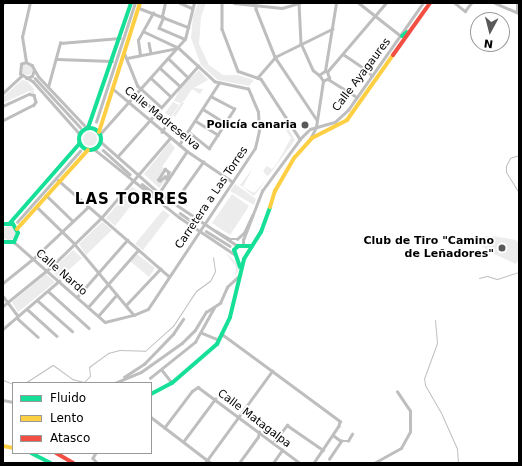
<!DOCTYPE html>
<meta charset="utf-8">
<style>
body{margin:0}
#map{position:relative;width:522px;height:466px;overflow:hidden;background:#fff;font-family:"DejaVu Sans",sans-serif}
div>[style]{position:absolute}
[style*='--x']{left:calc(var(--x)*1px);top:calc(var(--y)*1px);width:calc(var(--w)*1px);rotate:calc(var(--a)*1deg)}
.green>*{inset:0;background:#ececec}
.round{border-radius:50%}
.stream>*{height:1px;margin:-0.5px;padding:0 0.5px;transform-origin:0.5px;border-radius:0.5px;background:#bfbfbf}
.street>*{height:2.5px;margin:-1.25px;padding:0 1.25px;transform-origin:1.25px;border-radius:1.25px;background:#bebebe}
.street>.ring{margin:-1.25px;padding:0;box-sizing:content-box;background:none;border:2.5px solid #bebebe;border-radius:50%}
.fast>*{height:4px;margin:-2px;padding:0 2px;transform-origin:2px;border-radius:2px;background:#16e098}
.fast>.ring{margin:-2px;padding:0;box-sizing:content-box;background:none;border:4px solid #16e098;border-radius:50%}
.slow>*{height:4px;margin:-2px;padding:0 2px;transform-origin:2px;border-radius:2px;background:#ffcf43}
.jam>*{height:4px;margin:-2px;padding:0 2px;transform-origin:2px;border-radius:2px;background:#f24e42}
.dots>*{width:11px;height:11px;translate:-50% -50%;box-sizing:border-box;border:2px solid #fff;border-radius:50%}
span{translate:-50% -50%;white-space:nowrap;text-align:center;line-height:1.15;-webkit-text-stroke:3.5px #fff;paint-order:stroke}
.street-label{font-size:11px;color:#000}
.poi-label{font-size:11px;color:#000;font-weight:700}
.right{translate:-100% -50%;text-align:right}
.district-label{font-size:15px;color:#000;font-weight:700;letter-spacing:1px}
.frame{position:absolute;inset:0;border:4px solid #000;pointer-events:none}
.legend{position:absolute;left:12px;top:382px;width:140px;height:72px;box-sizing:border-box;background:#fff;border:1px solid #999;margin:0;padding:5px 7px;list-style:none;font-size:12px;color:#000}
.legend li{display:flex;align-items:center;gap:8px;height:20px}
.legend b{width:20px;border:1px solid #999}
.north{position:absolute;left:470px;top:12px;width:40px;height:40px;box-sizing:border-box;background:#fff;border:1px solid #999;border-radius:50%;rotate:187deg;font-size:11px;font-weight:700;line-height:16px;text-align:center;color:#000}
.north::after{content:'';display:block;margin:auto;width:14px;height:18px;background:#595959;clip-path:polygon(50% 0,100% 100%,50% 72%,0 100%)}
</style>
<div id="map">
<div class="green">
<i style="clip-path:polygon(198px 3px,206px 3px,201px 17px,199px 44px,209px 65px,223px 75px,238px 75px,254px 80px,249px 86px,218px 80px,201px 65px,191px 38px,193px 16px)"></i>
<i class="round" style="left:21px;top:63px;width:12px;height:12px"></i>
<i style="clip-path:polygon(199px 70px,208px 80px,194px 88px,203px 89px,200px 94px,192px 89px,184px 101px,182px 101px,184px 103px,175px 117px,173px 115px,181px 103px,174px 101px,180px 88px)"></i>
<i style="clip-path:polygon(22px 80px,27px 81px,34px 89px,34px 94px,29px 91px,3px 103px,3px 97px)"></i>
<i style="clip-path:polygon(173px 102px,179px 105px,171px 117px,165px 113px)"></i>
<i style="clip-path:polygon(285px 123px,295px 140px,269px 175px,267px 176px,263px 171px,267px 166px,272px 169px,277px 163px,291px 138px,283px 126px)"></i>
<i class="round" style="left:83px;top:132px;width:14px;height:14px"></i>
<i style="clip-path:polygon(170px 142px,175px 148px,162px 167px,165px 169px,158px 180px,165px 177px,166px 180px,159px 188px,144px 174px)"></i>
<i style="clip-path:polygon(253px 168px,243px 187px,254px 193px,266px 180px,254px 196px,240px 185px)"></i>
<i style="clip-path:polygon(235px 184px,256px 199px,254px 205px,230px 191px)"></i>
<i style="clip-path:polygon(132px 187px,141px 193px,115px 226px,106px 218px)"></i>
<i style="clip-path:polygon(232px 194px,249px 206px,230px 235px,212px 223px)"></i>
<i style="clip-path:polygon(163px 210px,170px 215px,143px 250px,135px 244px)"></i>
<i style="clip-path:polygon(102px 222px,112px 230px,86px 255px,79px 244px)"></i>
<i class="round" style="left:2px;top:226px;width:14px;height:14px"></i>
<i style="clip-path:polygon(493px 236px,516px 240px,519px 244px,519px 259px,516px 264px,492px 253px,477px 243px,480px 237px)"></i>
<i style="clip-path:polygon(73px 250px,82px 258px,59px 279px,52px 270px)"></i>
<i style="clip-path:polygon(225px 252px,237px 263px,239px 270px,235px 275px,236px 267px)"></i>
<i style="clip-path:polygon(137px 254px,155px 268px,149px 277px,130px 261px)"></i>
<i style="clip-path:polygon(46px 274px,55px 282px,18px 312px,12px 302px)"></i>
</div>
<div class="stream">
<i style="--x:519;--y:155;--w:9;--a:162"></i>
<i style="--x:510;--y:158;--w:9;--a:117"></i>
<i style="--x:506;--y:166;--w:6;--a:90"></i>
<i style="--x:506;--y:172;--w:25;--a:58"></i>
<i style="--x:479;--y:278;--w:8;--a:-14"></i>
<i style="--x:487;--y:276;--w:10;--a:17"></i>
<i style="--x:497;--y:279;--w:23;--a:-18"></i>
<i style="--x:435;--y:320;--w:23;--a:85"></i>
<i style="--x:437;--y:343;--w:37;--a:110"></i>
<i style="--x:424;--y:378;--w:7;--a:82"></i>
<i style="--x:425;--y:385;--w:34;--a:60"></i>
<i style="--x:442;--y:415;--w:37;--a:66"></i>
<i style="--x:457;--y:449;--w:14;--a:86"></i>
<i style="--x:3;--y:380;--w:11;--a:22"></i>
<i style="--x:25;--y:383;--w:33;--a:-33"></i>
<i style="--x:53;--y:365;--w:24;--a:36"></i>
<i style="--x:72;--y:379;--w:12;--a:14"></i>
<i style="--x:84;--y:382;--w:8;--a:-45"></i>
<i style="--x:90;--y:376;--w:9;--a:-96"></i>
<i style="--x:89;--y:367;--w:24;--a:-36"></i>
<i style="--x:108;--y:353;--w:12;--a:-14"></i>
<i style="--x:120;--y:350;--w:25;--a:2"></i>
<i style="--x:145;--y:351;--w:38;--a:-42"></i>
<i style="--x:173;--y:326;--w:42;--a:-56.7"></i>
<i style="--x:196;--y:291;--w:17;--a:-36"></i>
<i style="--x:210;--y:281;--w:11;--a:-63"></i>
<i style="--x:215;--y:271;--w:14;--a:-98"></i>
</div>
<div class="street">
<i style="--x:180;--y:3;--w:13;--a:23"></i>
<i style="--x:222;--y:3;--w:26;--a:90"></i>
<i style="--x:222;--y:29;--w:45;--a:69.1"></i>
<i style="--x:238;--y:71;--w:24;--a:19"></i>
<i style="--x:261;--y:79;--w:72;--a:57"></i>
<i style="--x:234;--y:3;--w:48;--a:5.9"></i>
<i style="--x:282;--y:8;--w:18;--a:-16"></i>
<i style="--x:256;--y:3;--w:6;--a:90"></i>
<i style="--x:256;--y:9;--w:52;--a:68.4"></i>
<i style="--x:275;--y:57;--w:76;--a:56.3"></i>
<i style="--x:299;--y:3;--w:40;--a:87.1"></i>
<i style="--x:301;--y:43;--w:30;--a:66"></i>
<i style="--x:313;--y:70;--w:8;--a:40"></i>
<i style="--x:359;--y:3;--w:53;--a:38.2"></i>
<i style="--x:455;--y:3;--w:13;--a:39"></i>
<i style="--x:465;--y:11;--w:10;--a:-53"></i>
<i style="--x:495;--y:3;--w:26;--a:23"></i>
<i style="--x:3;--y:4;--w:1;--a:-90"></i>
<i style="--x:139;--y:8;--w:53;--a:21.2"></i>
<i style="--x:517;--y:12;--w:9;--a:-90"></i>
<i style="--x:162;--y:16;--w:13;--a:-77"></i>
<i style="--x:164;--y:17;--w:12;--a:114"></i>
<i style="--x:159;--y:28;--w:28;--a:23"></i>
<i style="--x:149;--y:43;--w:10;--a:79"></i>
<i style="--x:124;--y:52;--w:37;--a:68"></i>
<i style="--x:138;--y:86;--w:31;--a:42"></i>
<i style="--x:343;--y:54;--w:30;--a:34"></i>
<i style="--x:368;--y:71;--w:6;--a:51"></i>
<i style="--x:140;--y:55;--w:15;--a:-98"></i>
<i style="--x:138;--y:40;--w:31;--a:-61"></i>
<i style="--x:127;--y:58;--w:52;--a:-11.1"></i>
<i style="--x:168;--y:58;--w:28;--a:44"></i>
<i style="--x:57;--y:59;--w:55;--a:2.1"></i>
<i style="--x:26;--y:62;--w:25;--a:-99"></i>
<i style="--x:22;--y:37;--w:35;--a:-77"></i>
<i style="--x:160;--y:68;--w:27;--a:42"></i>
<i style="--x:325;--y:71;--w:69;--a:-80.8"></i>
<i style="--x:327;--y:72;--w:91;--a:-49.5"></i>
<i style="--x:26;--y:78;--w:6;--a:-18"></i>
<i style="--x:32;--y:76;--w:6;--a:-72"></i>
<i style="--x:35;--y:78;--w:67;--a:47.4"></i>
<i style="--x:151;--y:78;--w:26;--a:43"></i>
<i style="--x:257;--y:78;--w:28;--a:-49"></i>
<i style="--x:275;--y:57;--w:64;--a:-26.2"></i>
<i style="--x:328;--y:79;--w:34;--a:32"></i>
<i style="--x:323;--y:81;--w:7;--a:-27"></i>
<i style="--x:329;--y:78;--w:6;--a:-108"></i>
<i style="--x:323;--y:81;--w:7;--a:-124"></i>
<i style="--x:319;--y:75;--w:7;--a:-34"></i>
<i style="--x:48;--y:87;--w:46;--a:-74.7"></i>
<i style="--x:60;--y:43;--w:60;--a:-4.8"></i>
<i style="--x:112;--y:88;--w:98;--a:40"></i>
<i style="--x:187;--y:151;--w:55;--a:34"></i>
<i style="--x:3;--y:93;--w:25;--a:-43"></i>
<i style="--x:136;--y:95;--w:42;--a:38.2"></i>
<i style="--x:169;--y:121;--w:13;--a:122"></i>
<i style="--x:3;--y:106;--w:29;--a:-25"></i>
<i style="--x:29;--y:94;--w:5;--a:11"></i>
<i style="--x:34;--y:95;--w:7;--a:74"></i>
<i style="--x:36;--y:102;--w:4;--a:124"></i>
<i style="--x:34;--y:105;--w:35;--a:153"></i>
<i style="--x:203;--y:109;--w:26;--a:32"></i>
<i style="--x:196;--y:121;--w:26;--a:32"></i>
<i style="--x:96;--y:122;--w:125;--a:-71.9"></i>
<i style="--x:189;--y:132;--w:26;--a:39"></i>
<i style="--x:209;--y:148;--w:30;--a:-57"></i>
<i style="--x:225;--y:123;--w:17;--a:-57"></i>
<i style="--x:234;--y:109;--w:26;--a:-152"></i>
<i style="--x:100;--y:134;--w:127;--a:-48.2"></i>
<i style="--x:185;--y:39;--w:37;--a:-76"></i>
<i style="--x:80;--y:135;--w:71;--a:-131.6"></i>
<i style="--x:33;--y:82;--w:15;--a:-148"></i>
<i style="--x:20;--y:74;--w:10;--a:-84"></i>
<i style="--x:21;--y:64;--w:5;--a:-22"></i>
<i style="--x:26;--y:62;--w:7;--a:27"></i>
<i style="--x:32;--y:65;--w:14;--a:60"></i>
<i style="--x:39;--y:77;--w:70;--a:46.7"></i>
<i style="--x:309;--y:141;--w:16;--a:-63"></i>
<i style="--x:316;--y:127;--w:47;--a:-81.3"></i>
<i style="--x:101;--y:142;--w:77;--a:41.3"></i>
<i style="--x:159;--y:193;--w:95;--a:33.9"></i>
<i style="--x:179;--y:145;--w:74;--a:-57.2"></i>
<i style="--x:94;--y:149;--w:109;--a:38.7"></i>
<i style="--x:179;--y:217;--w:66;--a:33.9"></i>
<i style="--x:103;--y:150;--w:36;--a:42"></i>
<i style="--x:117;--y:157;--w:122;--a:-48.3"></i>
<i class="ring" style="left:234.5px;top:160.5px;width:2.5px;height:2.5px"></i>
<i style="--x:165;--y:169;--w:5;--a:37"></i>
<i style="--x:169;--y:172;--w:7;--a:106"></i>
<i style="--x:167;--y:179;--w:3;--a:-135"></i>
<i style="--x:165;--y:177;--w:6;--a:141"></i>
<i style="--x:160;--y:181;--w:2;--a:-153"></i>
<i style="--x:158;--y:180;--w:13;--a:-58"></i>
<i style="--x:58;--y:180;--w:147;--a:40.9"></i>
<i style="--x:142;--y:184;--w:31;--a:38"></i>
<i style="--x:159;--y:193;--w:50;--a:-56.3"></i>
<i style="--x:46;--y:195;--w:37;--a:44"></i>
<i style="--x:173;--y:204;--w:52;--a:-54.5"></i>
<i style="--x:37;--y:207;--w:50;--a:44.2"></i>
<i style="--x:73;--y:242;--w:95;--a:50.1"></i>
<i style="--x:180;--y:213;--w:19;--a:35"></i>
<i style="--x:17;--y:222;--w:95;--a:-48.4"></i>
<i style="--x:206;--y:231;--w:28;--a:32"></i>
<i style="--x:216;--y:231;--w:16;--a:30"></i>
<i style="--x:230;--y:239;--w:7;--a:0"></i>
<i style="--x:237;--y:239;--w:9;--a:-41"></i>
<i style="--x:244;--y:233;--w:19;--a:-65"></i>
<i style="--x:14;--y:242;--w:121;--a:41.3"></i>
<i style="--x:105;--y:322;--w:30;--a:-14"></i>
<i style="--x:134;--y:315;--w:15;--a:-23"></i>
<i style="--x:148;--y:309;--w:193;--a:-56.4"></i>
<i style="--x:255;--y:148;--w:17;--a:-77"></i>
<i style="--x:259;--y:131;--w:19;--a:-93"></i>
<i style="--x:258;--y:112;--w:25;--a:-113"></i>
<i style="--x:248;--y:89;--w:34;--a:-168"></i>
<i style="--x:215;--y:82;--w:50;--a:-137.4"></i>
<i style="--x:178;--y:48;--w:38;--a:-155"></i>
<i style="--x:243;--y:246;--w:6;--a:-90"></i>
<i style="--x:243;--y:240;--w:53;--a:-68.8"></i>
<i style="--x:262;--y:191;--w:64;--a:-53.8"></i>
<i style="--x:300;--y:139;--w:14;--a:-45"></i>
<i style="--x:310;--y:129;--w:26;--a:-16"></i>
<i style="--x:335;--y:122;--w:18;--a:-43"></i>
<i style="--x:348;--y:110;--w:131;--a:-55"></i>
<i style="--x:3;--y:283;--w:38;--a:-39"></i>
<i style="--x:33;--y:259;--w:76;--a:-43.4"></i>
<i style="--x:48;--y:291;--w:55;--a:42.1"></i>
<i style="--x:3;--y:296;--w:25;--a:53"></i>
<i style="--x:77;--y:297;--w:76;--a:-48.7"></i>
<i style="--x:37;--y:300;--w:47;--a:41.5"></i>
<i style="--x:126;--y:305;--w:50;--a:-46.6"></i>
<i style="--x:3;--y:306;--w:62;--a:-39.1"></i>
<i style="--x:51;--y:267;--w:70;--a:-44.4"></i>
<i style="--x:101;--y:218;--w:106;--a:-49.2"></i>
<i style="--x:88;--y:307;--w:76;--a:-48.7"></i>
<i style="--x:27;--y:309;--w:40;--a:42"></i>
<i style="--x:98;--y:316;--w:28;--a:-49"></i>
<i style="--x:17;--y:318;--w:28;--a:42"></i>
<i style="--x:3;--y:329;--w:74;--a:-40.6"></i>
<i style="--x:202;--y:333;--w:18;--a:22"></i>
<i style="--x:222;--y:334;--w:147;--a:36.4"></i>
<i style="--x:340;--y:421;--w:5;--a:101"></i>
<i style="--x:339;--y:426;--w:45;--a:124"></i>
<i style="--x:162;--y:370;--w:16;--a:52"></i>
<i style="--x:124;--y:377;--w:24;--a:-33"></i>
<i style="--x:144;--y:364;--w:42;--a:-46"></i>
<i style="--x:173;--y:334;--w:18;--a:-56"></i>
<i style="--x:150;--y:378;--w:58;--a:-38.7"></i>
<i style="--x:195;--y:342;--w:39;--a:-61"></i>
<i style="--x:115;--y:383;--w:28;--a:-23"></i>
<i style="--x:141;--y:372;--w:50;--a:-35.3"></i>
<i style="--x:182;--y:343;--w:18;--a:-45"></i>
<i style="--x:195;--y:330;--w:21;--a:-59"></i>
<i style="--x:206;--y:312;--w:17;--a:-33"></i>
<i style="--x:220;--y:303;--w:17;--a:-66"></i>
<i style="--x:227;--y:287;--w:18;--a:-43"></i>
<i style="--x:3;--y:400;--w:10;--a:11"></i>
<i style="--x:151;--y:417;--w:76;--a:37.5"></i>
<i style="--x:164;--y:428;--w:46;--a:-52.9"></i>
<i style="--x:192;--y:391;--w:7;--a:-34"></i>
<i style="--x:198;--y:387;--w:127;--a:36.7"></i>
<i style="--x:333;--y:435;--w:10;--a:37"></i>
<i style="--x:341;--y:441;--w:7;--a:0"></i>
<i style="--x:348;--y:441;--w:8;--a:-60"></i>
<i style="--x:183;--y:442;--w:54;--a:-53.3"></i>
<i style="--x:273;--y:443;--w:23;--a:-52"></i>
<i style="--x:287;--y:425;--w:44;--a:34.8"></i>
<i style="--x:96;--y:453;--w:6;--a:121"></i>
<i style="--x:93;--y:458;--w:6;--a:51"></i>
<i style="--x:329;--y:459;--w:22;--a:-56"></i>
<i style="--x:205;--y:463;--w:114;--a:-53.9"></i>
<i style="--x:239;--y:463;--w:32;--a:-54"></i>
<i style="--x:258;--y:437;--w:5;--a:-79"></i>
<i style="--x:273;--y:463;--w:16;--a:-55"></i>
<i style="--x:374;--y:463;--w:31;--a:-29"></i>
<i style="--x:401;--y:448;--w:18;--a:-61"></i>
<i style="--x:410;--y:432;--w:21;--a:-90"></i>
<i style="--x:410;--y:411;--w:23;--a:-124"></i>
</div>
<div class="fast">
<i style="--x:402;--y:36;--w:6;--a:-39"></i>
<i class="ring" style="left:79px;top:128px;width:18px;height:18px"></i>
<i style="--x:88;--y:128;--w:132;--a:-71"></i>
<i style="--x:10;--y:223;--w:106;--a:-48.8"></i>
<i style="--x:3;--y:224;--w:10;--a:0"></i>
<i style="--x:13;--y:224;--w:10;--a:61"></i>
<i style="--x:18;--y:233;--w:10;--a:114"></i>
<i style="--x:14;--y:242;--w:11;--a:180"></i>
<i style="--x:240;--y:267;--w:18;--a:-109"></i>
<i style="--x:234;--y:250;--w:6;--a:-45"></i>
<i style="--x:238;--y:246;--w:14;--a:0"></i>
<i style="--x:151;--y:394;--w:24;--a:-28"></i>
<i style="--x:172;--y:383;--w:60;--a:-40.9"></i>
<i style="--x:217;--y:344;--w:30;--a:-64"></i>
<i style="--x:230;--y:317;--w:60;--a:-76.4"></i>
<i style="--x:244;--y:259;--w:32;--a:-58"></i>
<i style="--x:261;--y:232;--w:27;--a:-70"></i>
<i style="--x:31;--y:453;--w:22;--a:27"></i>
</div>
<div class="slow">
<i style="--x:99;--y:132;--w:135;--a:-72.4"></i>
<i style="--x:270;--y:207;--w:17;--a:-73"></i>
<i style="--x:275;--y:191;--w:39;--a:-60"></i>
<i style="--x:295;--y:157;--w:25;--a:-48"></i>
<i style="--x:312;--y:138;--w:39;--a:-27"></i>
<i style="--x:347;--y:120;--w:80;--a:-54.7"></i>
<i style="--x:17;--y:229;--w:106;--a:-48.1"></i>
<i style="--x:3;--y:446;--w:10;--a:11"></i>
</div>
<div class="jam">
<i style="--x:393;--y:55;--w:64;--a:-54.6"></i>
<i style="--x:56;--y:453;--w:20;--a:30"></i>
</div>
<div class="dots">
<i style="left:305px;top:125px;background:#595959"></i>
<i style="left:502px;top:248px;background:#595959"></i>
</div>
<div class="street-label">
<span style="left:362px;top:75px;rotate:-53deg">Calle Ayagaures</span>
<span style="left:162px;top:119px;rotate:39deg">Calle Madreselva</span>
<span style="left:212px;top:198px;rotate:-56deg">Carretera a Las Torres</span>
<span style="left:61px;top:273px;rotate:41deg">Calle Nardo</span>
<span style="left:254px;top:419px;rotate:37deg">Calle Matagalpa</span>
</div>
<div class="poi-label">
<span class="right" style="left:297px;top:125px">Policía canaria</span>
<span class="right" style="left:494px;top:248px">Club de Tiro "Camino<br>de Leñadores"</span>
</div>
<div class="district-label">
<span style="left:132px;top:200px">LAS TORRES</span>
</div>
<div class="frame"></div>
<ul class="legend">
<li><b style="height:5px;background:#16e098"></b>Fluido</li>
<li><b style="height:5px;background:#ffcf43"></b>Lento</li>
<li><b style="height:5px;background:#f24e42"></b>Atasco</li>
</ul>
<div class="north">N</div>
</div>
